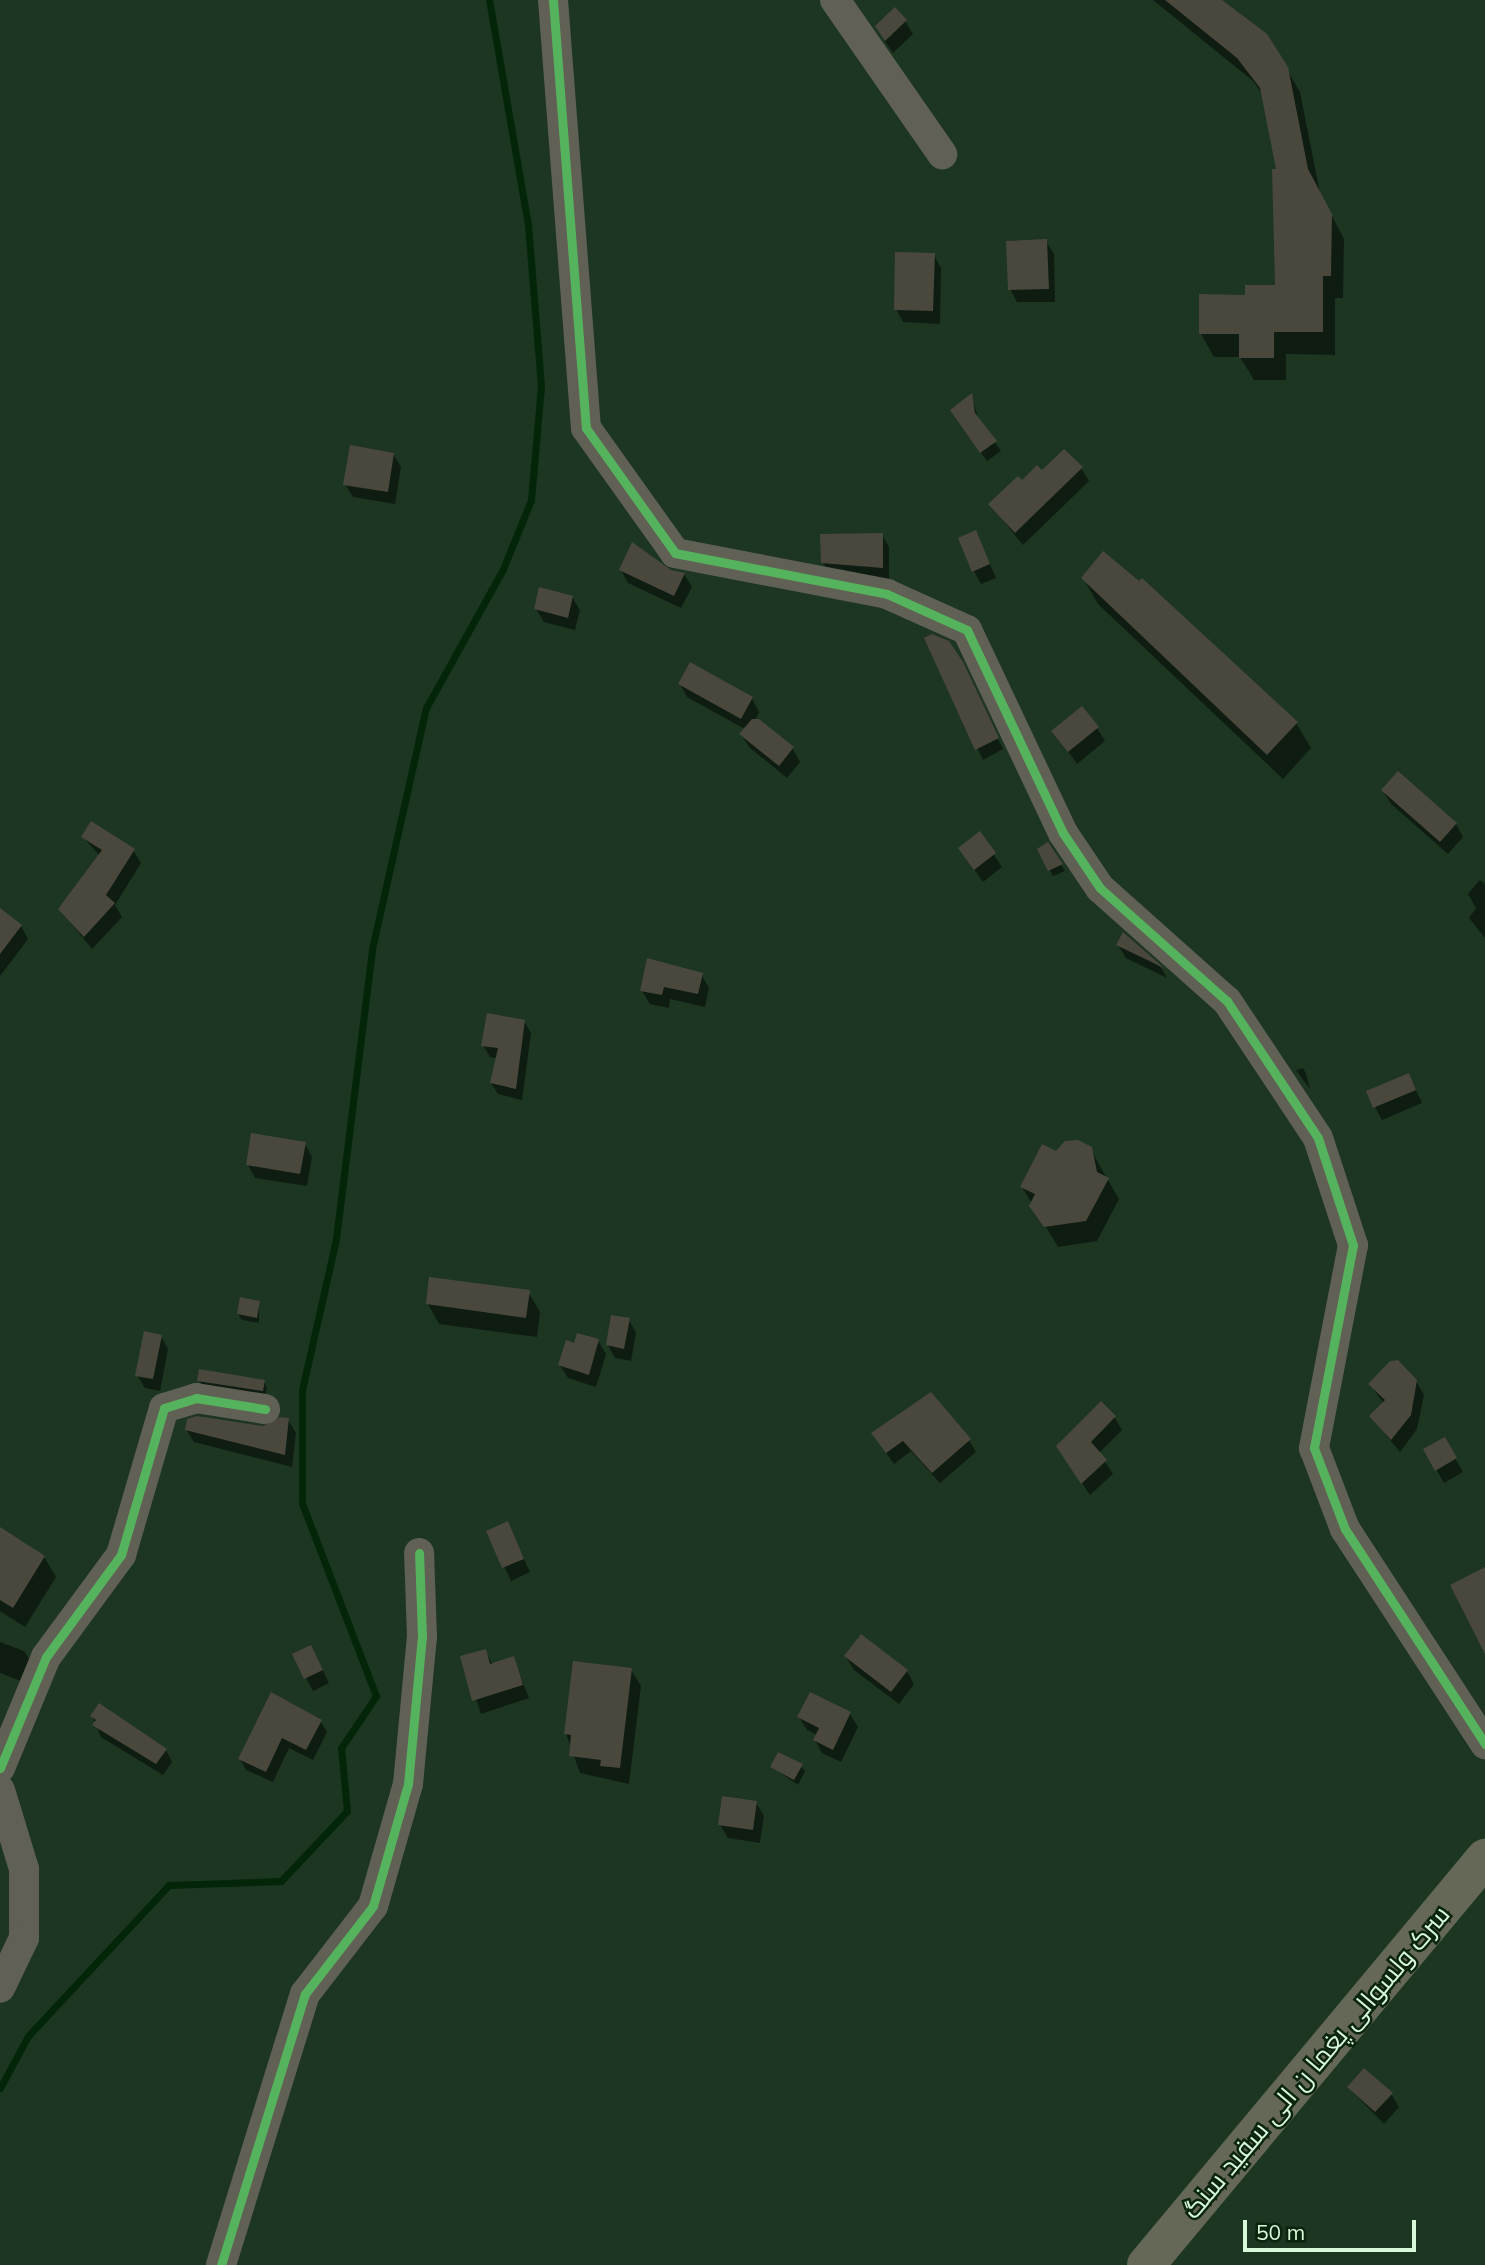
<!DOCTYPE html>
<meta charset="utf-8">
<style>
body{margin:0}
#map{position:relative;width:1485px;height:2265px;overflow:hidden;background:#1c3621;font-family:Mulish,Cairo,sans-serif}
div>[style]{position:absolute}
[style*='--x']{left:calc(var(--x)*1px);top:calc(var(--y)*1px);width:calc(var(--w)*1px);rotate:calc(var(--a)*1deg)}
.shadow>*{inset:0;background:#0007}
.stream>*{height:7px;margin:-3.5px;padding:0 3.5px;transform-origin:3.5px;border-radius:3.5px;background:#032608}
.building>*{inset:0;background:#4a483d}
.minor>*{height:30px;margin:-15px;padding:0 15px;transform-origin:15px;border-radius:15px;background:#606054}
.major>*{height:38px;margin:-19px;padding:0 19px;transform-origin:19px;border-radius:19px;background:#656757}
.cycleway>*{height:9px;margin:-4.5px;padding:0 4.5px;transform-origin:4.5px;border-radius:4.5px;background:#56b35d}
span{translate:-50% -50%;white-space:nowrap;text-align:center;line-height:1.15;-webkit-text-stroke:5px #0a240e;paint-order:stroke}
.street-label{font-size:26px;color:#d8f8da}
.scale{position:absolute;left:1243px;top:2220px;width:173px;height:32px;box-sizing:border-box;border:4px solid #d8f8da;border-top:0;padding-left:9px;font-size:21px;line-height:24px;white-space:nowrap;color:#d8f8da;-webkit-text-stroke:5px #0a240e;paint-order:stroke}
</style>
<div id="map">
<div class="shadow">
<i style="clip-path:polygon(1153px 0,1219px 0,1286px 68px,1300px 92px,1320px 193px,1344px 239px,1343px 298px,1335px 298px,1335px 355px,1286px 354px,1286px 380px,1254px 380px,1240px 357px,1214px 357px,1201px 334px,1246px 296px,1277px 287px,1278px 170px,1263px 95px,1253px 81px)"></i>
<i style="clip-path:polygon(905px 21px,913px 34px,893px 53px,884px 40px)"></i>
<i style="clip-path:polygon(1046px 241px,1054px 254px,1055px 302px,1017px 302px,1010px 289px)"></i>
<i style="clip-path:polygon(934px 255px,941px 268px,940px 324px,903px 322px,896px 309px)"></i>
<i style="clip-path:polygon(971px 395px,979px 420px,1001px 451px,987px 461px,958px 420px)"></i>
<i style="clip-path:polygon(393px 454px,401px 467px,395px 504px,353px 497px,345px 484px)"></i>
<i style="clip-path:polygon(1081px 468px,1089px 481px,1023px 545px,990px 504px,1042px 473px)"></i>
<i style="clip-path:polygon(976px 532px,996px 578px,981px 584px,974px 571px)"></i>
<i style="clip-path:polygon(882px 535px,889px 547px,889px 579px,830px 575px,823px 563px)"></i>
<i style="clip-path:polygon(621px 570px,684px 574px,692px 587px,681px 608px,628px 583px)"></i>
<i style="clip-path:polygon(1083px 578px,1296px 723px,1311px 748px,1283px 779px,1098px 604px)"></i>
<i style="clip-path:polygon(572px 597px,580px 610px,575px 630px,544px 622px,536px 609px)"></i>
<i style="clip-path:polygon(926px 639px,954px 654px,1003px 749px,983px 760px)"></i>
<i style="clip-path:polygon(680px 684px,752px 699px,759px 712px,756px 718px,793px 749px,800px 762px,787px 778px,749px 747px,741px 734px,745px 729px,687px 697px)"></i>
<i style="clip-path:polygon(1097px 728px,1105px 741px,1077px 764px,1054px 732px)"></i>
<i style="clip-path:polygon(1383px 791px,1456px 824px,1463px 837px,1448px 854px,1391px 804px)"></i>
<i style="clip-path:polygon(980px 834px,1002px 867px,983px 882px,960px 849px)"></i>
<i style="clip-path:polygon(83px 837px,133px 850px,141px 863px,115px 905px,122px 917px,92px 949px,60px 909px,100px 856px)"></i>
<i style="clip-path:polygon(1048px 845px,1065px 871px,1053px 876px,1039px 849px)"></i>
<i style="clip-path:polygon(1480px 880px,1485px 884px,1485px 938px,1469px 918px,1476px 908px,1468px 894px)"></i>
<i style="clip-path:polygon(0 916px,21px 926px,28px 939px,0 976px)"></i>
<i style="clip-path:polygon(1123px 935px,1162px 969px,1167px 978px,1126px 958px,1118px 945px)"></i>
<i style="clip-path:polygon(701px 974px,709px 988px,705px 1007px,670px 999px,669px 1008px,650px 1004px,642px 991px)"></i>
<i style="clip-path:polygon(524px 1021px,531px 1033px,522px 1100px,498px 1094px,491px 1083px,497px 1058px,490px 1057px,483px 1045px)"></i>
<i style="clip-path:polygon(1303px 1068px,1306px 1074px,1310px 1089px,1296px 1070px)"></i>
<i style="clip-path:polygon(1409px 1075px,1422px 1103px,1382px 1120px,1375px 1107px)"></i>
<i style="clip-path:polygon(305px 1144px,312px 1157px,307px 1186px,255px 1178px,248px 1165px)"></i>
<i style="clip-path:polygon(1090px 1149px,1119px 1199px,1097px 1241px,1058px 1247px,1022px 1187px,1057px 1153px)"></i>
<i style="clip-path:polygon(528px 1292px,540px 1312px,537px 1337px,439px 1324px,428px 1304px)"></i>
<i style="clip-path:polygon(259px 1302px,259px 1323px,242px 1320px,238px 1314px)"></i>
<i style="clip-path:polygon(629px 1320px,636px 1333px,631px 1361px,615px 1358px,608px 1345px)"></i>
<i style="clip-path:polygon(161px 1336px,168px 1349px,160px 1391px,145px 1388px,137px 1375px)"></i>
<i style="clip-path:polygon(598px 1341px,606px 1354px,596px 1387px,568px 1378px,560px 1365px)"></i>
<i style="clip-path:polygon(199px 1380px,264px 1382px,267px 1388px,265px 1396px,202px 1386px)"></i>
<i style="clip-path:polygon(1416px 1381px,1424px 1395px,1417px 1429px,1400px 1452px,1371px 1417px,1384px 1404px,1370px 1384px)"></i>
<i style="clip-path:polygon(1114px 1417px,1122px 1430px,1099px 1453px,1113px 1474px,1090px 1495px,1066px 1459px)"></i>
<i style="clip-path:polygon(288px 1420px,296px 1433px,292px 1467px,194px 1442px,186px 1429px,263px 1428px)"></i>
<i style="clip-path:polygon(873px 1434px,969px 1440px,976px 1452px,940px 1483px,911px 1451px,894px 1464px)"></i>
<i style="clip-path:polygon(1444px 1439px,1463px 1472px,1444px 1483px,1425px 1450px)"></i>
<i style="clip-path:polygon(507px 1523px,530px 1572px,511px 1581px,488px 1532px)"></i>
<i style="clip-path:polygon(0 1537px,44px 1557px,56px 1577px,25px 1627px,0 1611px)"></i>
<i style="clip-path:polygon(0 1642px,24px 1651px,31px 1662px,23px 1682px,0 1673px)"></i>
<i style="clip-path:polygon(485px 1651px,493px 1665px,513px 1659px,529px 1698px,481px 1714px,462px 1657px)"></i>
<i style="clip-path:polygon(294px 1655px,318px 1660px,329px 1683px,313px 1691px)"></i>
<i style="clip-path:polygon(846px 1657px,907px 1671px,914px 1684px,899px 1704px,854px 1670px)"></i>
<i style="clip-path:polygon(631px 1670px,641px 1686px,629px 1784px,580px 1773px,566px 1734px)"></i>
<i style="clip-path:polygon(811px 1694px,850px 1714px,858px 1727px,841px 1762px,822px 1753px,815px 1740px,817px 1735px,807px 1730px,799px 1717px)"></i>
<i style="clip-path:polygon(272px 1695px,320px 1721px,327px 1732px,313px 1760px,289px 1748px,273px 1782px,246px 1770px,240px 1759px)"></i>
<i style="clip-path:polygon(92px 1716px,166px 1750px,172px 1762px,163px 1775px,101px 1737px)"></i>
<i style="clip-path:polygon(801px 1766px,805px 1771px,798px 1785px,772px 1767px)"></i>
<i style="clip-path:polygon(756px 1803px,764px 1816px,760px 1843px,728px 1838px,720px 1825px)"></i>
<i style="clip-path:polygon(1349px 2088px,1391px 2094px,1399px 2107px,1384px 2124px)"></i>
</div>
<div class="stream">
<i style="--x:0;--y:2088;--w:59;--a:-61.7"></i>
<i style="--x:28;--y:2036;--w:207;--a:-47"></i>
<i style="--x:169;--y:1885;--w:112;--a:-2"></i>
<i style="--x:281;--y:1881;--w:96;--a:-46.7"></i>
<i style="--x:347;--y:1811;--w:63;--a:-95.4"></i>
<i style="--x:341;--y:1748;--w:63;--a:-56.1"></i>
<i style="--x:376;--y:1696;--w:207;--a:-111"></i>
<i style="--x:302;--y:1503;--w:113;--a:-90"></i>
<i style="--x:302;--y:1390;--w:155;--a:-77.3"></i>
<i style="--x:336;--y:1239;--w:292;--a:-82.9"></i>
<i style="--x:372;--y:949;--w:247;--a:-77.4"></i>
<i style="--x:426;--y:708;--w:159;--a:-61"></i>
<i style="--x:503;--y:569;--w:74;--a:-67.9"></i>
<i style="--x:531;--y:500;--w:114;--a:-85"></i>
<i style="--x:541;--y:386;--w:162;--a:-94.6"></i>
<i style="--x:528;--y:225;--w:228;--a:-99.8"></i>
</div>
<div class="building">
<i style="clip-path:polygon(1165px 0,1222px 0,1267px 34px,1288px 67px,1308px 169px,1332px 214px,1331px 276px,1323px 276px,1323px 332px,1274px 332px,1274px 358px,1239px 358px,1239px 334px,1199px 334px,1199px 294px,1245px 295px,1245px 285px,1275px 285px,1272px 169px,1276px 169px,1260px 88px,1237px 58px)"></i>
<i style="clip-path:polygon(895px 7px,907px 20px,885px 41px,875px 26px)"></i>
<i style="clip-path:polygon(1047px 239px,1049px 289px,1008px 290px,1006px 241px)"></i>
<i style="clip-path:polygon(895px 252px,935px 253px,933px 311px,894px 310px)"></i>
<i style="clip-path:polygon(972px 393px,975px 413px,997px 441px,980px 453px,950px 410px)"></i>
<i style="clip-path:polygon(350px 445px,394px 453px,388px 492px,343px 485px)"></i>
<i style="clip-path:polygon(1064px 449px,1083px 467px,1015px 533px,988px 504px,1018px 476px,1022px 480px,1037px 465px,1042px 470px)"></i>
<i style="clip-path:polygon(976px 530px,990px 564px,972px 572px,958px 538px)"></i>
<i style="clip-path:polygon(883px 533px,883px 568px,821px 563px,820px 534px)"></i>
<i style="clip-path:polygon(632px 542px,671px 570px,685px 573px,674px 596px,619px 570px)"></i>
<i style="clip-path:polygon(1103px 551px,1139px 581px,1142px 578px,1298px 722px,1267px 755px,1081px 578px)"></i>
<i style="clip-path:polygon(539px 587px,573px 596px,568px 618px,534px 609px)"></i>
<i style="clip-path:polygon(932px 634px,949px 641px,963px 662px,999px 738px,975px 750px,924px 638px)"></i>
<i style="clip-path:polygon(690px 662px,753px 697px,741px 719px,678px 684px)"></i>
<i style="clip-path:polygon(1082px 706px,1099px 727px,1068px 752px,1051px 731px)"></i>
<i style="clip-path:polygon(752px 719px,759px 719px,794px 747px,779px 766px,739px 734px)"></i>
<i style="clip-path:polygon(1398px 771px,1457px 823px,1440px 842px,1381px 790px)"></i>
<i style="clip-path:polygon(91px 821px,135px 849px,106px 895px,115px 903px,84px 937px,58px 909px,102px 850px,81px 837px)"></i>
<i style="clip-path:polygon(980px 831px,996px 853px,974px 870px,958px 848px)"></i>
<i style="clip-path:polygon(1048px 842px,1063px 864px,1048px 871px,1037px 849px)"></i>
<i style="clip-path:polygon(0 908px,22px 925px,0 954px)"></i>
<i style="clip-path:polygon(1123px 932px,1164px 968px,1116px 945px)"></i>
<i style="clip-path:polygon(647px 958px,703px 973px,698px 994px,664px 987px,662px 995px,640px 991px)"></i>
<i style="clip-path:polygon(487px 1013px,525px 1020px,516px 1089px,490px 1083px,498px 1048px,481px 1046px)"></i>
<i style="clip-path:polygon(1409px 1073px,1416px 1090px,1373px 1108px,1366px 1091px)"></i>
<i style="clip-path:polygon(251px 1133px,306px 1142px,300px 1174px,246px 1165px)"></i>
<i style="clip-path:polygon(1078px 1140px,1092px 1147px,1097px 1172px,1109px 1178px,1086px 1221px,1044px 1227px,1029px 1206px,1035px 1194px,1020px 1187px,1042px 1144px,1056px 1151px,1065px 1141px)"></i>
<i style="clip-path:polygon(429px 1277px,530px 1290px,526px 1318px,426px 1304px)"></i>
<i style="clip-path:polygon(240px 1297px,260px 1301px,257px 1318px,237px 1314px)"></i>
<i style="clip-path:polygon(611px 1315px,630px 1318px,624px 1349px,606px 1345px)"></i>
<i style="clip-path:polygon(144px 1331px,162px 1335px,153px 1379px,135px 1376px)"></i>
<i style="clip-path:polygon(577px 1333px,599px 1339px,589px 1375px,558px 1365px,566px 1340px,574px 1343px)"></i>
<i style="clip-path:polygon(1398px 1360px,1417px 1380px,1411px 1415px,1391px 1440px,1369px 1416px,1385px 1400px,1368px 1384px,1390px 1361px)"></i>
<i style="clip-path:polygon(199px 1369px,265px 1380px,263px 1391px,197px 1381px)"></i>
<i style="clip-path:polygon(931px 1392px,971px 1439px,932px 1473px,903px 1441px,886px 1453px,871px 1433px)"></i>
<i style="clip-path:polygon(1101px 1401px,1116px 1416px,1091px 1442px,1107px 1460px,1081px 1484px,1056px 1446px)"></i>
<i style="clip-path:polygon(197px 1416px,263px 1426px,280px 1417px,289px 1418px,285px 1455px,185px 1430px,187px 1419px)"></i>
<i style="clip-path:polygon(1445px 1437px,1457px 1458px,1435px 1471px,1423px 1449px)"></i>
<i style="clip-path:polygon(508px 1521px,524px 1559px,502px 1568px,486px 1531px)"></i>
<i style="clip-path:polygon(0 1527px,45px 1556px,13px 1608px,0 1600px)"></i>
<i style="clip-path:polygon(1485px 1567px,1485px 1654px,1450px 1585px)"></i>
<i style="clip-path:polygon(861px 1634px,908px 1670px,891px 1692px,844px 1656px)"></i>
<i style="clip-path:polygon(311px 1645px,323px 1670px,304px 1679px,292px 1654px)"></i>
<i style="clip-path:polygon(486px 1649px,490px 1664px,514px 1656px,523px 1685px,472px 1701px,460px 1656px)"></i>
<i style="clip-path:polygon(573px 1661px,632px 1668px,620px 1768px,600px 1766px,601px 1760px,569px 1756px,571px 1735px,564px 1734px)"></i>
<i style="clip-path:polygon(271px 1692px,322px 1720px,306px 1750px,282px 1738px,266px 1772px,238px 1759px)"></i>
<i style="clip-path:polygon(810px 1692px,851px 1712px,833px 1750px,813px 1740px,819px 1728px,797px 1717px)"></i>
<i style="clip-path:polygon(99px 1703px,167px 1749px,156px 1764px,92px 1725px,96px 1720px,90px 1716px)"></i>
<i style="clip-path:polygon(778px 1752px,803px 1764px,794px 1780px,770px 1767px)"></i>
<i style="clip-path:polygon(722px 1796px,757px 1801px,753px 1830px,718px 1825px)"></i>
<i style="clip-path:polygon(1364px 2068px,1393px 2093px,1375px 2112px,1347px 2087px)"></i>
</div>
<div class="minor">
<i style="--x:553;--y:0;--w:429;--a:85.6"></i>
<i style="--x:586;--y:428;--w:153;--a:54.5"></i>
<i style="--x:675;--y:553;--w:216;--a:10.9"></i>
<i style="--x:887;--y:594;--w:88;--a:24.2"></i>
<i style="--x:967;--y:630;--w:225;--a:64.7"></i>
<i style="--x:1063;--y:833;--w:66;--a:56.1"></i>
<i style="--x:1100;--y:888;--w:170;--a:41.7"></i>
<i style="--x:1227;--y:1001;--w:164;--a:56.4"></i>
<i style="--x:1318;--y:1138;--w:113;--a:71.9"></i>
<i style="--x:1353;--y:1245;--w:207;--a:100.9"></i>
<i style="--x:1314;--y:1448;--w:87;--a:69.1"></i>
<i style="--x:1345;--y:1529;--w:257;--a:56.9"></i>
<i style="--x:835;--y:0;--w:188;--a:55.2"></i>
<i style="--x:0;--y:1768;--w:120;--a:-67.5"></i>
<i style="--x:46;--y:1657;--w:127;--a:-53.7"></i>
<i style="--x:121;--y:1555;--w:153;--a:-73.7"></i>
<i style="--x:164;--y:1408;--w:34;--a:-17"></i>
<i style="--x:196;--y:1398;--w:70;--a:9.1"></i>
<i style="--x:0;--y:1790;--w:83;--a:73.1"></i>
<i style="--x:24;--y:1869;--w:69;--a:90"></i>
<i style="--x:24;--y:1938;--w:55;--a:115.6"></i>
<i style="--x:221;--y:2265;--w:284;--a:-72.8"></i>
<i style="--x:305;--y:1994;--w:111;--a:-52.3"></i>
<i style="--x:373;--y:1906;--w:127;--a:-74"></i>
<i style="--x:408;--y:1784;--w:148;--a:-84.6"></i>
<i style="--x:422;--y:1637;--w:84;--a:-92"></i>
</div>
<div class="major">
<i style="--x:1146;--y:2265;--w:530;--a:-50.21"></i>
</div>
<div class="cycleway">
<i style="--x:553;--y:0;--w:429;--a:85.6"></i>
<i style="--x:586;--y:428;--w:153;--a:54.5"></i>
<i style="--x:675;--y:553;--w:216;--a:10.9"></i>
<i style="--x:887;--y:594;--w:88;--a:24.2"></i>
<i style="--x:967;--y:630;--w:225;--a:64.7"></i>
<i style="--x:1063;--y:833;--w:66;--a:56.1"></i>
<i style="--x:1100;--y:888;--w:170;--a:41.7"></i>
<i style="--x:1227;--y:1001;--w:164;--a:56.4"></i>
<i style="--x:1318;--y:1138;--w:113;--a:71.9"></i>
<i style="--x:1353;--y:1245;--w:207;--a:100.9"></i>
<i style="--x:1314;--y:1448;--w:87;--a:69.1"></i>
<i style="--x:1345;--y:1529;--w:257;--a:56.9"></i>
<i style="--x:0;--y:1768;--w:120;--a:-67.5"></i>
<i style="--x:46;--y:1657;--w:127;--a:-53.7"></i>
<i style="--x:121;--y:1555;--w:153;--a:-73.7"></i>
<i style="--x:164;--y:1408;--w:34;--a:-17"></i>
<i style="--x:196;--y:1398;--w:70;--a:9.1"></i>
<i style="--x:221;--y:2265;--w:284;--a:-72.8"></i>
<i style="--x:305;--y:1994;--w:111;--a:-52.3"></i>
<i style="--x:373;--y:1906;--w:127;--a:-74"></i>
<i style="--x:408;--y:1784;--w:148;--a:-84.6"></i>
<i style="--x:422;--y:1637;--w:84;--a:-92"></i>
</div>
<div class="street-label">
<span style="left:1316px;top:2062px;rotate:-50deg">سرک ولسوالی پغما ن الی سفید سنگ</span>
</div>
<div class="scale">50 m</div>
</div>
